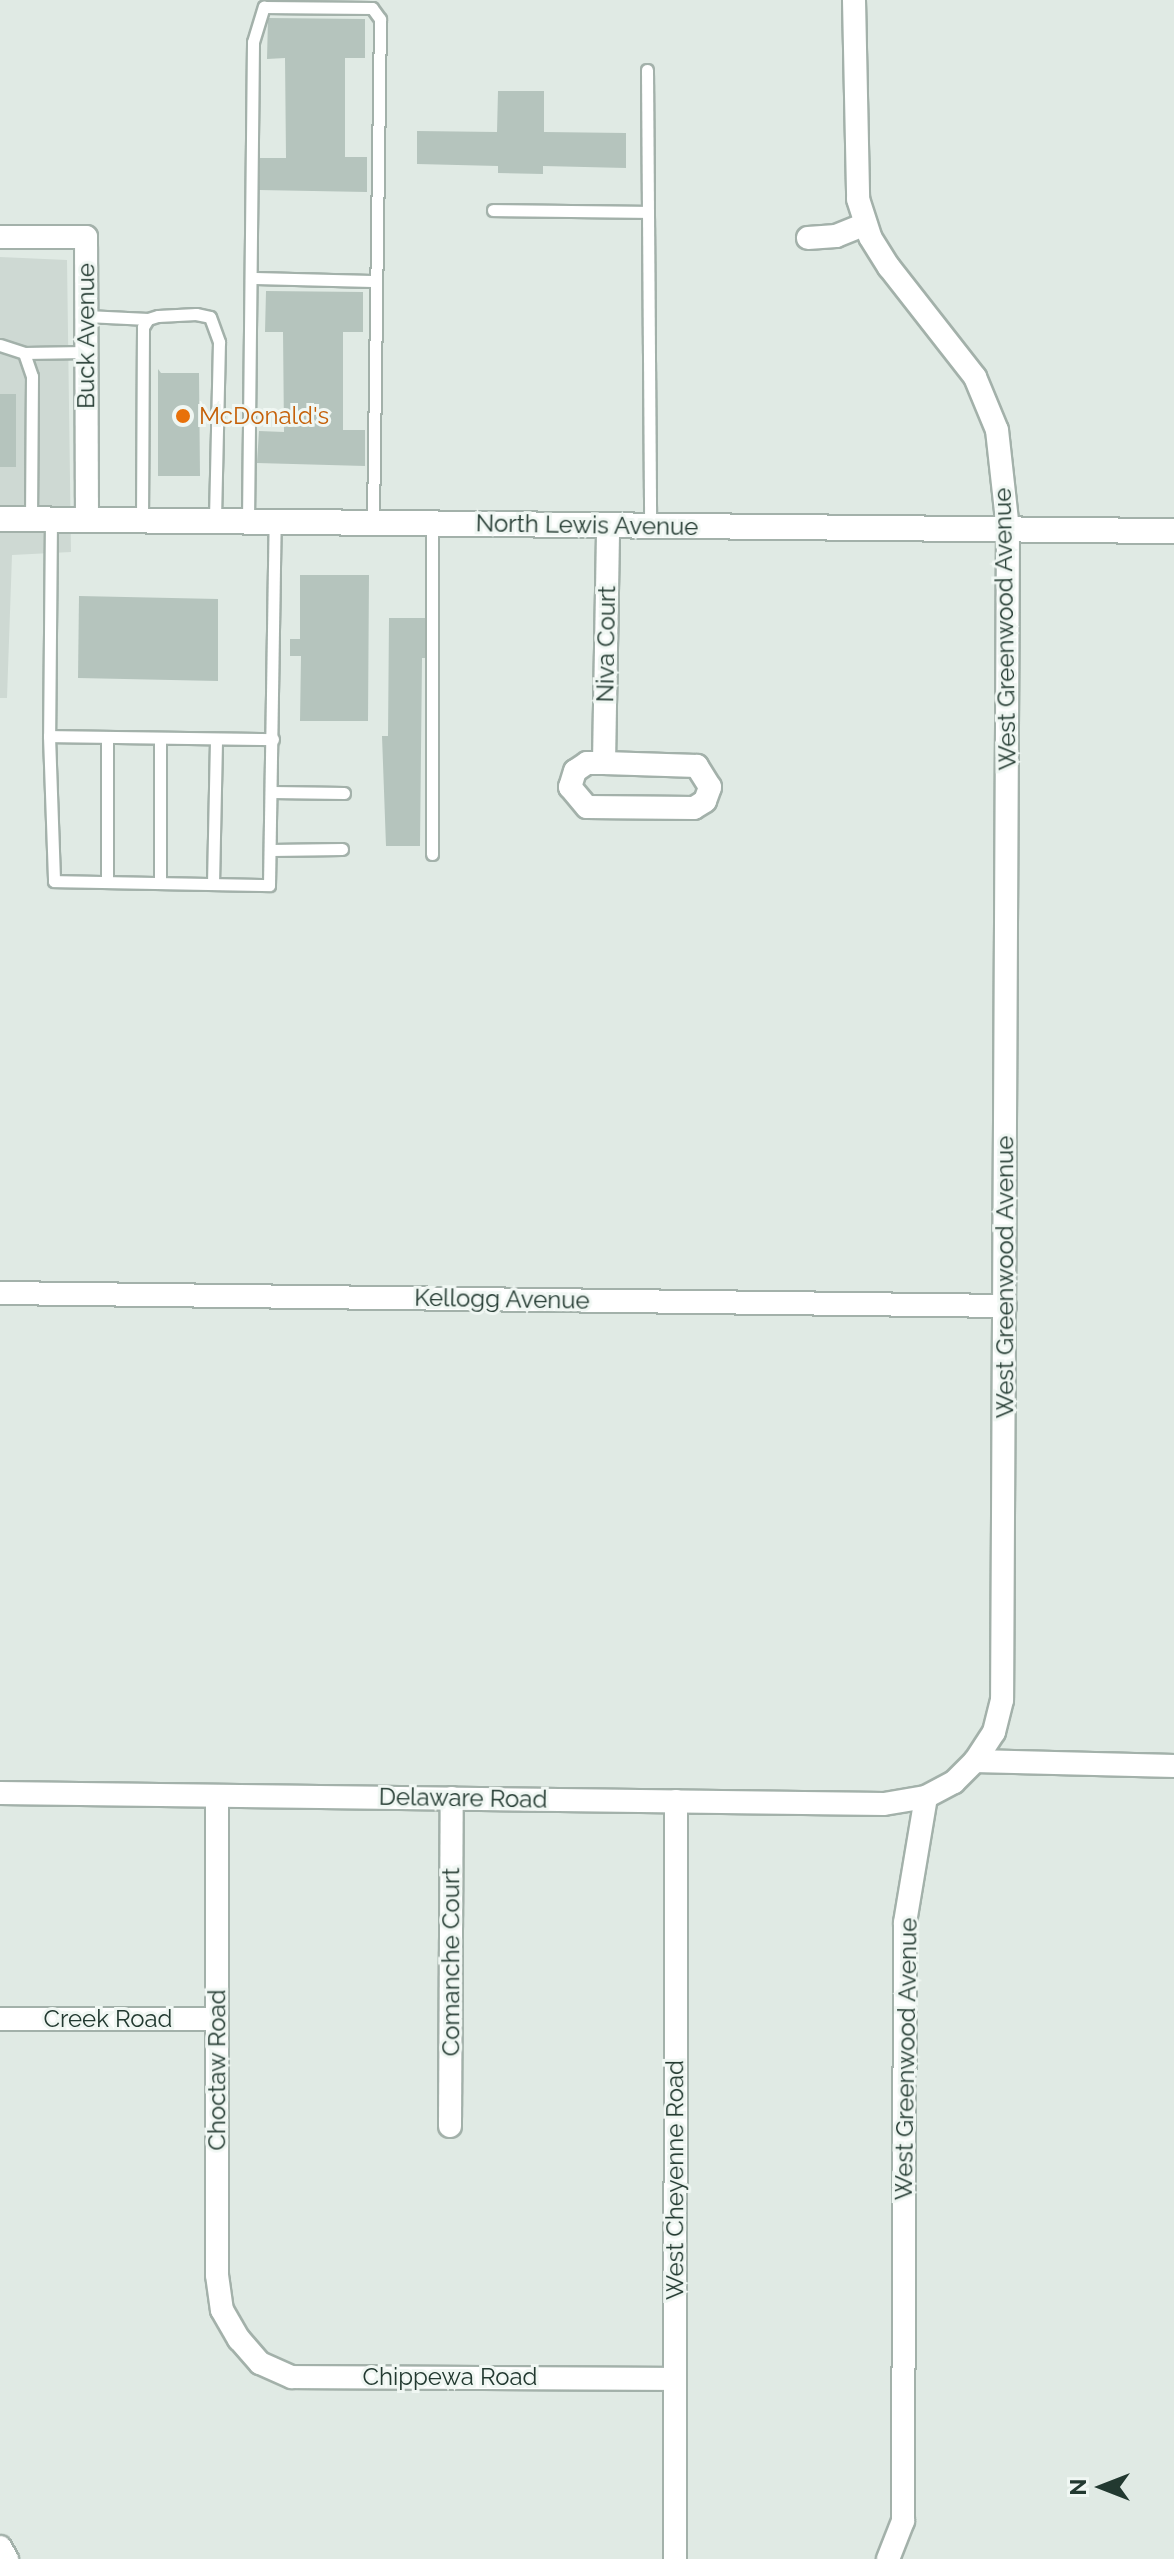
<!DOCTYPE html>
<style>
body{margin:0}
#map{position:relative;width:1174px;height:2559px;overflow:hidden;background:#e0eae4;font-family:Raleway,sans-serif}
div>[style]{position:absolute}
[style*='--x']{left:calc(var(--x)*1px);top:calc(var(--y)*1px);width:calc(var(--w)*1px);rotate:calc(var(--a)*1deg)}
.built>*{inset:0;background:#ced9d3}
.building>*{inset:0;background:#b5c4bd}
.roads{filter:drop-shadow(2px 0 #a3b1aa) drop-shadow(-2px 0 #a3b1aa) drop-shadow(0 2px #a3b1aa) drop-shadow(0 -2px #a3b1aa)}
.lane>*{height:11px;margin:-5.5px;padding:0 5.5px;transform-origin:5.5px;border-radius:5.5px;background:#fff}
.street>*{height:22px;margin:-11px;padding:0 11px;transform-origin:11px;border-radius:11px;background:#fff}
.secondary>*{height:24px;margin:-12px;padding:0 12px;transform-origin:12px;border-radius:12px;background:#fff}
.dots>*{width:22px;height:22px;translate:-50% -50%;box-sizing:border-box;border:4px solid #f0f7f3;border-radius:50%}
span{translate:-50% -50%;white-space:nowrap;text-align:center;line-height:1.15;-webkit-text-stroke:6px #f0f7f3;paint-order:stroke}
.street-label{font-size:24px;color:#223930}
.food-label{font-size:24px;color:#c56008}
.left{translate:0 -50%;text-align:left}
.north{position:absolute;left:1062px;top:2447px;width:80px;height:80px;-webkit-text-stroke:6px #f0f7f3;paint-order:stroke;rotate:270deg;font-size:22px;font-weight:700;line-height:32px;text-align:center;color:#223930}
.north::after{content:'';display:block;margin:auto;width:28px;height:36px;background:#223930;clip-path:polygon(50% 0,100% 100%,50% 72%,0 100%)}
</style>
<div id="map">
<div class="built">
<i style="clip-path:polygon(0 257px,67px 260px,71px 552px,12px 555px,7px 698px,0 698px)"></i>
</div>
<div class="building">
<i style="clip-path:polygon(268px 18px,365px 19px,365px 58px,345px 58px,345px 157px,367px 157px,367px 192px,259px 190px,260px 158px,286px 158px,285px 58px,267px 59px)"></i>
<i style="clip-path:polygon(498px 91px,544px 91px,544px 132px,626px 133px,626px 168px,543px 166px,543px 174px,498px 173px,498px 166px,417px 164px,417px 131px,497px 132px)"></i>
<i style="clip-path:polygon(266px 291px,363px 292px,363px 332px,343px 332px,343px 430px,365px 430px,365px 466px,257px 463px,259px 431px,284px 432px,283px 332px,265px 332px)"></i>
<i style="clip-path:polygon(158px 369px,161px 373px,199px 373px,200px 476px,158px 476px)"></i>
<i style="clip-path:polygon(0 394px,16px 394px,16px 467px,0 467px)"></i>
<i style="clip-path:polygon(300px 575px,369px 575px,368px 721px,300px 721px,301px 656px,290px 656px,290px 639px,300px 639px)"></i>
<i style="clip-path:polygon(79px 596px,218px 599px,218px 681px,78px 678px)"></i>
<i style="clip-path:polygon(389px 618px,429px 618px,429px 658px,422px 658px,420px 846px,386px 846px,382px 736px,388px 736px)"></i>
</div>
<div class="roads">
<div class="lane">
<i style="--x:647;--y:70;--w:456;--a:89.6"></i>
<i style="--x:493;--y:210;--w:155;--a:0.7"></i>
<i style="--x:251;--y:278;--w:125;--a:1.4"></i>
<i style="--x:86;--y:316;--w:62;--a:2.8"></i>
<i style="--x:0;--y:345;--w:25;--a:18"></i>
<i style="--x:24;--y:353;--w:24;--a:71"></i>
<i style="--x:32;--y:376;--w:143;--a:90.4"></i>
<i style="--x:24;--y:353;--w:62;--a:-0.9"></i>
<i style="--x:51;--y:519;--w:217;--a:90.5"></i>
<i style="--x:49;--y:736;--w:145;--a:88"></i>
<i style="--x:54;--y:881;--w:215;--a:1.1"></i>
<i style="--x:269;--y:885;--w:363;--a:-89.1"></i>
<i style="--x:142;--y:520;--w:193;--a:-89.7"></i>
<i style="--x:143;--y:327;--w:9;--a:-58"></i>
<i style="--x:148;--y:319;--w:10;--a:-17"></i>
<i style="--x:158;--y:316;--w:38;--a:-3"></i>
<i style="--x:196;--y:314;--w:14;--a:12"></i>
<i style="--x:210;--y:317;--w:27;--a:70"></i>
<i style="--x:219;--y:342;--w:179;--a:91.3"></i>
<i style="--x:248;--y:521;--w:479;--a:-89.4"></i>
<i style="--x:253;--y:42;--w:37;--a:-73"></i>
<i style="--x:264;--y:7;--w:108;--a:0.5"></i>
<i style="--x:372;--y:8;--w:14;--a:54"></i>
<i style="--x:380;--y:19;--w:504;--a:90.8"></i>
<i style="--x:49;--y:736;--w:224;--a:0.8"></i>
<i style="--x:107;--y:737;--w:145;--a:90"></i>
<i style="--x:272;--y:792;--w:72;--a:0.8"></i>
<i style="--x:271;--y:850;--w:71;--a:-0.8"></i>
<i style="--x:432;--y:854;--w:330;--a:-90"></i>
<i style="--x:160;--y:883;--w:145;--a:-90"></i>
<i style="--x:213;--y:884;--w:145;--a:-88.8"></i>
</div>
<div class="street">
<i style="--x:854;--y:0;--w:199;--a:88.8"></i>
<i style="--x:858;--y:199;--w:40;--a:72"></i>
<i style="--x:870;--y:237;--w:36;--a:58"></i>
<i style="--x:889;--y:267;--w:140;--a:52"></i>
<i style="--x:975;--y:377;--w:57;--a:67.5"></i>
<i style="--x:997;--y:430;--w:100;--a:83.7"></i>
<i style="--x:1008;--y:529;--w:1171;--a:90.29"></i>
<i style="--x:1002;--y:1700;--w:33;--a:104"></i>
<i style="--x:994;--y:1732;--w:35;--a:123"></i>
<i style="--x:975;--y:1761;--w:30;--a:135"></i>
<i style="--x:954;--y:1782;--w:32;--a:152"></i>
<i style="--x:926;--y:1797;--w:128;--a:99.5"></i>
<i style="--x:905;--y:1923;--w:598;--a:90.19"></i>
<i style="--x:903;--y:2521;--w:41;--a:111.5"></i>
<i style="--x:0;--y:237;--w:86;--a:0"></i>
<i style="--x:86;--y:237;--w:283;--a:89.8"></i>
<i style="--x:808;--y:238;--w:28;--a:-4"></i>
<i style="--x:836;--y:236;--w:32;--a:-22"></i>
<i style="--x:604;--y:763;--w:17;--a:180"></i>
<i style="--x:587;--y:763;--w:14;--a:146"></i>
<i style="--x:575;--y:771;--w:17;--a:107"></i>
<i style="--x:570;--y:787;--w:26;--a:50"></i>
<i style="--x:587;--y:807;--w:107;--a:0.5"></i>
<i style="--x:694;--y:808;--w:13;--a:-32"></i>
<i style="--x:705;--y:801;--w:15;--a:-70"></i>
<i style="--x:710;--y:787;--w:25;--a:-122"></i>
<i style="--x:697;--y:766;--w:93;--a:-178.2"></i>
<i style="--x:604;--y:763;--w:238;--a:-89"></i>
<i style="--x:0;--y:1293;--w:1005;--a:0.74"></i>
<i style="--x:975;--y:1761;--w:199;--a:1.4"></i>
<i style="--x:0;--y:1793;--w:884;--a:0.71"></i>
<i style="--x:884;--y:1804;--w:43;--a:-9.5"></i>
<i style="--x:217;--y:1796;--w:479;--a:90"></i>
<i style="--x:217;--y:2275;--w:35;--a:82"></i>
<i style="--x:222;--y:2310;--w:34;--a:60"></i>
<i style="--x:239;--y:2339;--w:32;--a:49"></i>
<i style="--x:260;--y:2363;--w:35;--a:24"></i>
<i style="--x:292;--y:2377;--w:383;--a:0.3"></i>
<i style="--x:0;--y:2019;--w:217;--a:0"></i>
<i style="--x:450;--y:2126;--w:328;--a:-89.7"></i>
<i style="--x:0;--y:2547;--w:14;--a:60"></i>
<i style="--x:675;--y:2559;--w:758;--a:-89.92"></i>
</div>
<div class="secondary">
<i style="--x:0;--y:519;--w:1174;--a:0.59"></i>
</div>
</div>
<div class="dots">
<i style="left:183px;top:416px;background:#e8710a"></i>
</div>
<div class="street-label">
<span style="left:86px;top:336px;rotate:-90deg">Buck Avenue</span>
<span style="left:587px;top:525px;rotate:1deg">North Lewis Avenue</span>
<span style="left:1005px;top:629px;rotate:-91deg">West Greenwood Avenue</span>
<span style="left:606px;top:644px;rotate:-89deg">Niva Court</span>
<span style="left:1005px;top:1277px;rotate:-90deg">West Greenwood Avenue</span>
<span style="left:502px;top:1299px;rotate:1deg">Kellogg Avenue</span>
<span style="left:463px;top:1798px;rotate:1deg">Delaware Road</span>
<span style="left:451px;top:1962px;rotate:-90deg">Comanche Court</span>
<span style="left:108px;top:2019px">Creek Road</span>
<span style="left:906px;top:2059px;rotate:-89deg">West Greenwood Avenue</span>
<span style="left:217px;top:2070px;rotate:-90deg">Choctaw Road</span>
<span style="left:675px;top:2180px;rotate:-90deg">West Cheyenne Road</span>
<span style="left:450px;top:2377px">Chippewa Road</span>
</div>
<div class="food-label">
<span class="left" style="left:199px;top:416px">McDonald's</span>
</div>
<div class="north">N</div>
</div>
